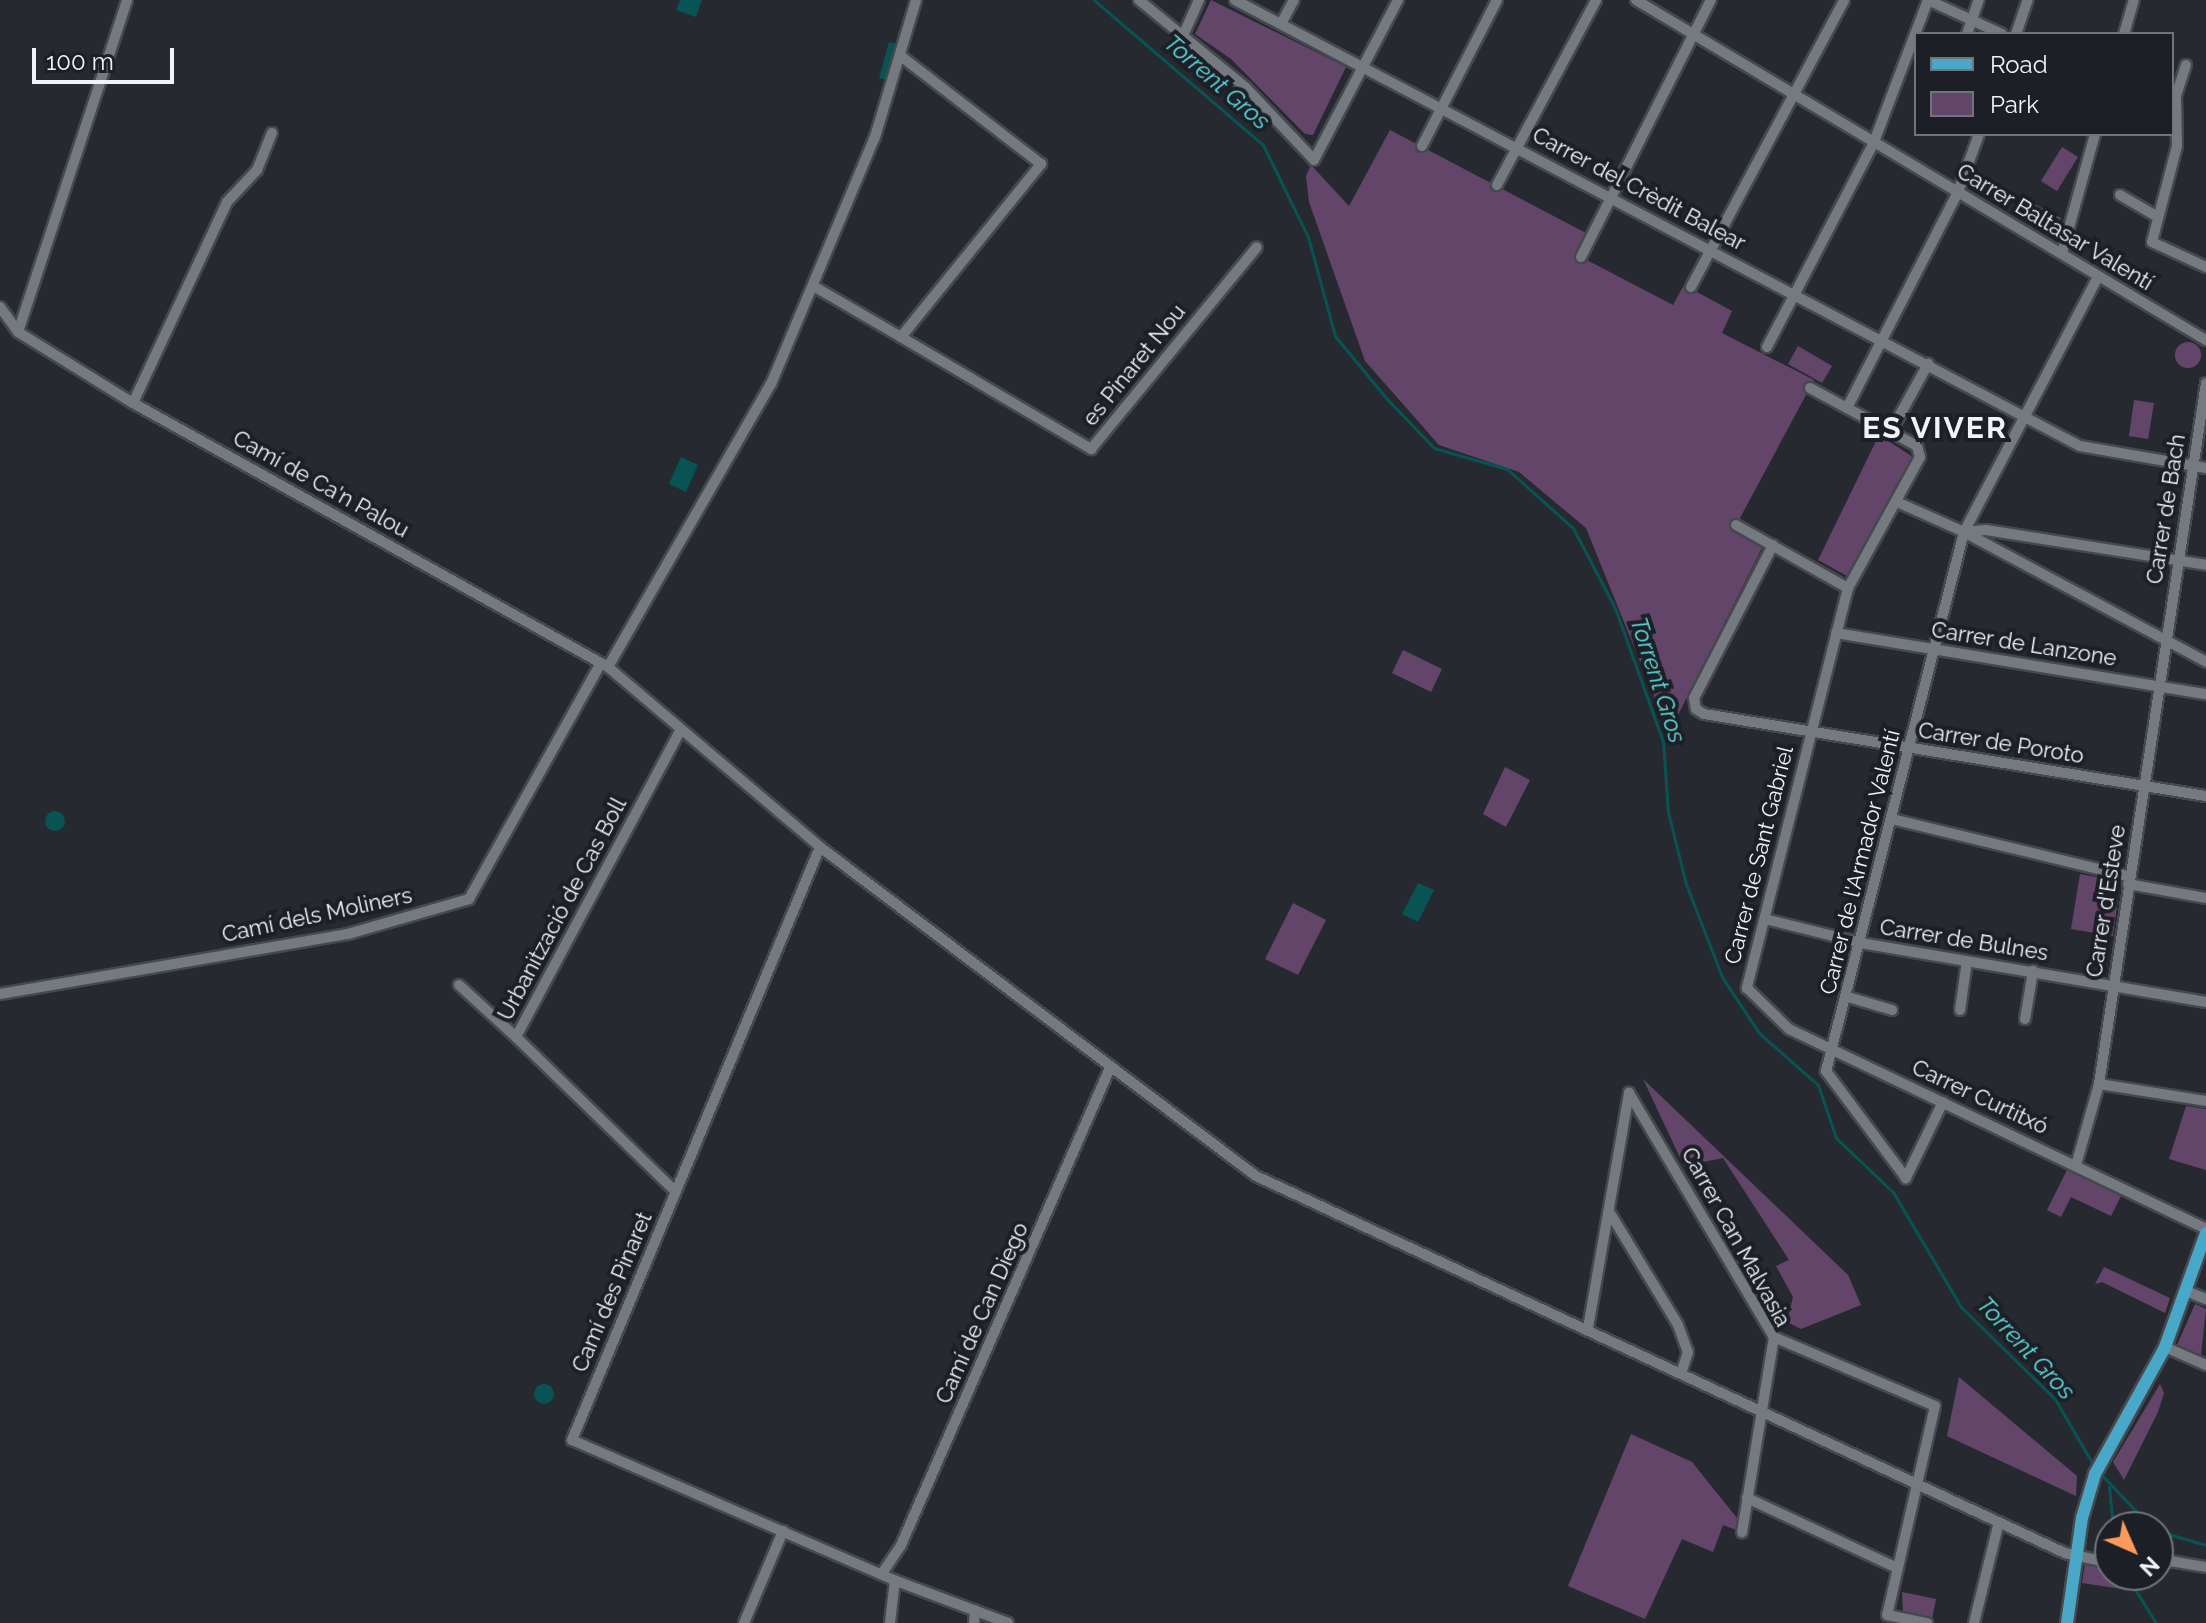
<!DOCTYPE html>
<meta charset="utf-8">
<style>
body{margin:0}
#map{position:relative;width:2206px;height:1623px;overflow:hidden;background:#262a30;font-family:Raleway,sans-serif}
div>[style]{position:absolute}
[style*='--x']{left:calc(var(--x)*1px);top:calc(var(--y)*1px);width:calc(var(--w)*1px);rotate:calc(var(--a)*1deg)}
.green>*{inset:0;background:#63456a}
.round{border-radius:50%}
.water>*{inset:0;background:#085354}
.stream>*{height:3px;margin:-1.5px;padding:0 1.5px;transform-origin:1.5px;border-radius:1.5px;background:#085354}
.roads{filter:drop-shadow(2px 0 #45494e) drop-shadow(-2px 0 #45494e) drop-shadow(0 2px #45494e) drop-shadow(0 -2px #45494e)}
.minor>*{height:10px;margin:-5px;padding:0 5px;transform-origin:5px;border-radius:5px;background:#757a81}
.major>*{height:12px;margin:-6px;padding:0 6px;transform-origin:6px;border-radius:6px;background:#49a7c8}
span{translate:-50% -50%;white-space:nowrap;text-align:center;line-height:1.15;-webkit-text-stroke:8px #1c2026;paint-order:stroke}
.street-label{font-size:22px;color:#f0f3f7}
.water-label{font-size:24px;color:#5cdcde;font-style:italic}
.district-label{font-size:30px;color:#f0f3f7;font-weight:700;letter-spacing:2px}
.legend{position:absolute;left:1914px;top:32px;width:260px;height:104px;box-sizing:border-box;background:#1c2026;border:2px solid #71747a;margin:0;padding:10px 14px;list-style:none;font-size:24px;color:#f0f3f7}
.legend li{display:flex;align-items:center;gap:16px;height:40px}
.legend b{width:40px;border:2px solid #71747a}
.north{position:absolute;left:2094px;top:1511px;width:80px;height:80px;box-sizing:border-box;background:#1c2026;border:2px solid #71747a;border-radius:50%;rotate:135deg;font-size:22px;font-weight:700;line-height:32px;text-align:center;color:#f0f3f7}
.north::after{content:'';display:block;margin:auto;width:28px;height:36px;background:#ff9b5a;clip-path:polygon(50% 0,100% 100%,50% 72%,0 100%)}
.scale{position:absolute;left:32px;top:48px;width:142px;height:36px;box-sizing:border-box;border:4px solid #f0f3f7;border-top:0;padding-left:10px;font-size:24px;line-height:28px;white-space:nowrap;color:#f0f3f7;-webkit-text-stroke:6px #1c2026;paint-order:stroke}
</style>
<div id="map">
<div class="green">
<i style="clip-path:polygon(1211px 0,1346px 67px,1313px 135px,1305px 134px,1231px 59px,1195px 34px)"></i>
<i style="clip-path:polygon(1390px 130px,1586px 233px,1581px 257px,1673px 305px,1684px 285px,1732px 311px,1722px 333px,1814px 380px,1733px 531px,1762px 548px,1677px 717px,1662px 716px,1586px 528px,1519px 472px,1439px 445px,1365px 361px,1309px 202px,1306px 176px,1311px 165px,1349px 206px)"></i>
<i style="clip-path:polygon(2062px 147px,2078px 157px,2057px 191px,2041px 181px)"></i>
<i style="clip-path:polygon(2023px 198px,2061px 218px,2055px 237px,2014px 212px)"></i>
<i class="round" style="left:2175px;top:342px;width:26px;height:26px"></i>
<i style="clip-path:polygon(1798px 346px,1832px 366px,1822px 383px,1788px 364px)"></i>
<i style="clip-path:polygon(2134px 400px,2154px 403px,2148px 439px,2129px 436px)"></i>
<i style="clip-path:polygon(1879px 435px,1913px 457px,1847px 576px,1818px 560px)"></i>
<i style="clip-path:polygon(1403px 650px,1442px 669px,1431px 692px,1392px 673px)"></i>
<i style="clip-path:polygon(1505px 767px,1530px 780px,1506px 827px,1483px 814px)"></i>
<i style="clip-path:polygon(2080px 874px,2112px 880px,2119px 891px,2113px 936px,2071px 929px)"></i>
<i style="clip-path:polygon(1293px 903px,1326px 920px,1298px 975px,1265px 959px)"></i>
<i style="clip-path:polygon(1643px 1079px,1848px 1275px,1861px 1305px,1801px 1329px,1787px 1322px,1793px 1297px,1776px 1266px,1789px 1260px,1723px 1158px,1684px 1166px)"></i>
<i style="clip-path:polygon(2186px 1106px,2206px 1109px,2206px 1170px,2169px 1159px)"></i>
<i style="clip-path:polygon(2067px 1170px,2121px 1196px,2111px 1216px,2071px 1197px,2061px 1217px,2047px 1210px)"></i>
<i style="clip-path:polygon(2104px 1267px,2170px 1298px,2165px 1313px,2102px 1282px,2095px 1284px)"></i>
<i style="clip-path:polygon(2195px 1304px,2206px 1309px,2201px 1355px,2177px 1345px)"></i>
<i style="clip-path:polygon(1959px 1377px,2077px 1476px,2076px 1496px,1947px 1436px)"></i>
<i style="clip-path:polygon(2160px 1384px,2164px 1393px,2158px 1412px,2124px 1480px,2113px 1462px)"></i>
<i style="clip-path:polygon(1631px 1434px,1692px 1462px,1741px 1523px,1739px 1531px,1723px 1525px,1713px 1552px,1682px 1539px,1645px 1619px,1568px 1586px)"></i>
<i style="clip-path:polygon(2085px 1564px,2121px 1575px,2128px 1590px,2082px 1583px)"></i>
<i style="clip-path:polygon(1902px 1592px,1936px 1599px,1932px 1619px,1903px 1612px)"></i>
</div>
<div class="water">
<i style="clip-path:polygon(680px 0,702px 0,696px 17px,676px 10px)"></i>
<i style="clip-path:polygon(889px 42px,900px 45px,889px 81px,879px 78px)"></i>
<i style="clip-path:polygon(681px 457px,698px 465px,686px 492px,669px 484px)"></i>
<i class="round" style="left:45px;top:811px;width:20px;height:20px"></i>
<i style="clip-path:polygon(1418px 883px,1434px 890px,1418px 922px,1402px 914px)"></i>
<i class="round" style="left:534px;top:1384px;width:20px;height:20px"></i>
</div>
<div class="stream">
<i style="--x:1094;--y:0;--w:223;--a:40.6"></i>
<i style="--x:1263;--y:145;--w:102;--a:63.9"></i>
<i style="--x:1308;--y:237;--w:103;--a:74.7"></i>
<i style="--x:1335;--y:336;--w:82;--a:50.5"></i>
<i style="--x:1387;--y:399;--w:68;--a:46.2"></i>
<i style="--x:1434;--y:448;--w:76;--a:16"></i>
<i style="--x:1507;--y:469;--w:89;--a:41.8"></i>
<i style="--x:1573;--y:528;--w:90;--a:62.3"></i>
<i style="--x:1615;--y:608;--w:141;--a:70.2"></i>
<i style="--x:1663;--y:741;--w:71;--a:86"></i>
<i style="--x:1668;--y:812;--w:74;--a:76"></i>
<i style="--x:1686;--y:884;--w:100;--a:68.8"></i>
<i style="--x:1722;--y:977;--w:67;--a:56.5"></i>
<i style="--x:1759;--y:1033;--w:79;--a:41.4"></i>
<i style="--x:1818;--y:1085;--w:56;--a:71.2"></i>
<i style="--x:1836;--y:1138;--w:79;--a:43.5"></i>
<i style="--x:1893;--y:1192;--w:134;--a:59.4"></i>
<i style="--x:1961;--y:1307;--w:132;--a:44.4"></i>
<i style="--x:2055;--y:1399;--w:78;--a:59.8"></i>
<i style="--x:2099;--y:1472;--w:76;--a:46.6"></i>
<i style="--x:2109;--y:1487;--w:40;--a:84.3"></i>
<i style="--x:2158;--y:1531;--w:50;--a:16.3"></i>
<i style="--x:2126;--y:1575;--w:57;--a:58"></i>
</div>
<div class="roads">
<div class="minor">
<i style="--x:1139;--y:0;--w:139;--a:39.4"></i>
<i style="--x:1246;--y:88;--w:99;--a:46.6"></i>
<i style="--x:1314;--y:160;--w:181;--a:-62.3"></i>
<i style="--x:1235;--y:0;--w:955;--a:27.83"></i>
<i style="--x:2080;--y:446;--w:128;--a:9.9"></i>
<i style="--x:1636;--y:0;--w:664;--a:30.82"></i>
<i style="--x:1928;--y:0;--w:81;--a:24.7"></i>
<i style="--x:1281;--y:24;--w:27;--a:-62"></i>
<i style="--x:1967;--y:34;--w:36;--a:-71"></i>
<i style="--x:2016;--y:34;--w:36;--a:-71"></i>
<i style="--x:2124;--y:34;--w:35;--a:-74"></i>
<i style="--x:1182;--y:38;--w:42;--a:-65.9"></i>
<i style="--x:2186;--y:65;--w:32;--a:108"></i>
<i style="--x:2176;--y:95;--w:51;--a:88.9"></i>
<i style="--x:2177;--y:146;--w:99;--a:104.6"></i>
<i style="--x:2152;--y:242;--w:60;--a:24.8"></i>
<i style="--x:1422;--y:146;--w:164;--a:-62.8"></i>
<i style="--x:1497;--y:185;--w:210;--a:-61.8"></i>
<i style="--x:2120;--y:195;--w:44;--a:30.1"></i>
<i style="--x:2062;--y:253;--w:123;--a:-74.5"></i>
<i style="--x:1581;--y:257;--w:288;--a:-63.2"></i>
<i style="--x:815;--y:287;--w:99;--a:30.2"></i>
<i style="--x:901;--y:337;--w:223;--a:-51"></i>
<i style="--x:1041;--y:164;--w:177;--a:-142.4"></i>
<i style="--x:1691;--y:287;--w:325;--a:-61.9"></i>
<i style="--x:0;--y:307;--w:31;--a:54"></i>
<i style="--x:18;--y:332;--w:135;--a:31.7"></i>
<i style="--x:133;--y:403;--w:543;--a:29.06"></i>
<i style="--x:608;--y:667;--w:278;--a:40.3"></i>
<i style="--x:820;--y:847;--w:546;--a:37.04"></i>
<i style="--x:1256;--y:1176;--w:893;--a:24.99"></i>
<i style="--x:2065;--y:1553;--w:46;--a:12.5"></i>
<i style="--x:18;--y:332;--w:349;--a:-71.8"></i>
<i style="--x:901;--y:337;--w:221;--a:30.5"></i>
<i style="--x:1091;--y:449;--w:261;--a:-50.6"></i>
<i style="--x:1767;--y:347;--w:231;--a:-62.4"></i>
<i style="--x:1874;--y:142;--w:152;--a:-69.2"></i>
<i style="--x:1810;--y:388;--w:122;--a:28.5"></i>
<i style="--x:1917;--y:446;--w:11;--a:75"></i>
<i style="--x:1920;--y:457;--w:149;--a:118.8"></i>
<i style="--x:1848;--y:588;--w:413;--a:104.2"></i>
<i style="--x:1747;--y:988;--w:59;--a:44.3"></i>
<i style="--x:1789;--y:1029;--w:462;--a:25.6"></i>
<i style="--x:133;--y:403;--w:222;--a:-64.9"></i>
<i style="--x:227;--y:202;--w:44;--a:-46.8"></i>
<i style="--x:257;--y:170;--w:40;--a:-68"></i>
<i style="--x:1847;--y:408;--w:243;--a:-62.8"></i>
<i style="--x:1958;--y:192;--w:62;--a:-70.1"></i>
<i style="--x:1891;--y:431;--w:77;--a:-61.1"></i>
<i style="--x:1897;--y:502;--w:73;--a:24.1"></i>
<i style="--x:1964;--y:532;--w:22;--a:-5"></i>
<i style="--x:1986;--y:530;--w:223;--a:9"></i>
<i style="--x:1736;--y:525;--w:129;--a:29.4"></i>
<i style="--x:1964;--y:532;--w:275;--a:28.2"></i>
<i style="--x:1773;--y:545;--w:172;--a:117.3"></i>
<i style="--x:1694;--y:698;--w:11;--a:80"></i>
<i style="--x:1696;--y:709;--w:9;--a:32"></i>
<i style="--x:1704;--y:714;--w:509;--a:9.28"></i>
<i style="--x:1836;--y:633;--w:375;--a:9.4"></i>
<i style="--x:608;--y:667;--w:327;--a:-60.1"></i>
<i style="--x:771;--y:384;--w:268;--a:-67.2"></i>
<i style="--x:875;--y:137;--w:143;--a:-73.3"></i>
<i style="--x:1892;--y:819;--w:243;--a:13.6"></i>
<i style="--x:820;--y:847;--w:643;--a:112.7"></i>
<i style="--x:572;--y:1440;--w:348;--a:23.5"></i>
<i style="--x:891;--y:1579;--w:125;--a:20.6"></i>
<i style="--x:2128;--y:884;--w:79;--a:10.2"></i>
<i style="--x:1765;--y:919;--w:99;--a:14"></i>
<i style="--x:1861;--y:943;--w:350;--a:9.7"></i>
<i style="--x:459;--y:985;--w:77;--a:42.4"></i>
<i style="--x:0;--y:994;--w:353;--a:-9.8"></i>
<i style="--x:348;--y:934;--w:126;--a:-16.1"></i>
<i style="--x:469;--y:899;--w:270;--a:-60.8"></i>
<i style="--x:1848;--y:997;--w:46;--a:16.5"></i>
<i style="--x:1960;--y:1010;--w:49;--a:-81.9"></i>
<i style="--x:2025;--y:1019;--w:49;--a:-80.5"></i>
<i style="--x:2099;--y:1084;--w:108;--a:9"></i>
<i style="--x:1629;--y:1093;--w:284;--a:59.3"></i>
<i style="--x:1774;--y:1337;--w:198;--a:99.3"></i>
<i style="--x:1943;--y:1102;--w:85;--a:116"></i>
<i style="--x:1906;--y:1178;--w:134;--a:-126.8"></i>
<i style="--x:1826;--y:1071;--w:556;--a:-75.64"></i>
<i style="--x:1964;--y:532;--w:288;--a:-62.3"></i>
<i style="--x:2076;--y:1165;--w:84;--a:-74.1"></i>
<i style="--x:2099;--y:1084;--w:709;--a:-81.32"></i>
<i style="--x:676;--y:1192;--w:223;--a:-135.9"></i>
<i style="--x:516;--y:1037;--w:347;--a:-61.8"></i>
<i style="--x:1610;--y:1213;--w:131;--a:58.7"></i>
<i style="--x:1678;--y:1325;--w:29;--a:70"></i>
<i style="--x:1688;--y:1352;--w:20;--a:108"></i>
<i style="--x:2186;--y:1291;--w:22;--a:22"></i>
<i style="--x:1588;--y:1328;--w:239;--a:-80.1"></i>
<i style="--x:1774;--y:1337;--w:175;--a:23.2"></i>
<i style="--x:1935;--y:1406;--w:214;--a:102.9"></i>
<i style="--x:1887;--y:1615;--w:41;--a:11.3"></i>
<i style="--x:2165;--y:1347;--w:45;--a:23.7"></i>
<i style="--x:1747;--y:1498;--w:166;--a:25"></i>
<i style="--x:2158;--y:1559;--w:49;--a:9.5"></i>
<i style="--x:883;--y:1572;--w:32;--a:-56"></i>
<i style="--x:901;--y:1545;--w:521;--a:-66.34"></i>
<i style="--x:744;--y:1623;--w:100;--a:-67"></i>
<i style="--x:890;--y:1623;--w:43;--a:-83.4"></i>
<i style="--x:974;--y:1623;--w:13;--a:-86"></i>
<i style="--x:1974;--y:1623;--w:104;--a:-76.1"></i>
</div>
<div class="major">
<i style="--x:2067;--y:1623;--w:106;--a:-81.9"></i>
<i style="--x:2082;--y:1518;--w:46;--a:-73.5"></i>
<i style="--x:2095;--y:1474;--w:145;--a:-61.1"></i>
<i style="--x:2165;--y:1347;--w:121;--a:-70.2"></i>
</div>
</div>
<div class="street-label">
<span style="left:1639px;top:189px;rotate:28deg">Carrer del Crèdit Balear</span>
<span style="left:2055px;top:227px;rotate:31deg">Carrer Baltasar Valentí</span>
<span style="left:1134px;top:365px;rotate:-51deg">es Pinaret Nou</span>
<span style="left:321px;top:484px;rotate:29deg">Camí de Ca'n Palou</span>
<span style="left:2166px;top:509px;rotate:-81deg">Carrer de Bach</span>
<span style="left:2024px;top:644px;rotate:9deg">Carrer de Lanzone</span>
<span style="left:2001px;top:743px;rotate:9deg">Carrer de Poroto</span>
<span style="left:1759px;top:855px;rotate:-76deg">Carrer de Sant Gabriel</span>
<span style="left:1860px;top:862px;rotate:-76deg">Carrer de l'Armador Valentí</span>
<span style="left:2106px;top:901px;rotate:-81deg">Carrer d'Esteve</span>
<span style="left:562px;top:909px;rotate:-62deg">Urbanització de Cas Boll</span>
<span style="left:317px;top:915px;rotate:-12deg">Camí dels Moliners</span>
<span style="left:1964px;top:940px;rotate:9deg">Carrer de Bulnes</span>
<span style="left:1980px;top:1097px;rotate:25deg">Carrer Curtitxó</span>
<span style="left:1736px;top:1237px;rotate:61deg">Carrer Can Malvasia</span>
<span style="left:612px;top:1292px;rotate:-67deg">Camí des Pinaret</span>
<span style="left:982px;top:1313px;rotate:-66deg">Camí de Can Diego</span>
</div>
<div class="water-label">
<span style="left:1217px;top:82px;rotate:41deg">Torrent Gros</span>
<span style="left:1658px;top:680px;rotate:72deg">Torrent Gros</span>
<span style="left:2026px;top:1348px;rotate:47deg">Torrent Gros</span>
</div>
<div class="district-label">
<span style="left:1935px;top:428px">ES VIVER</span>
</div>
<ul class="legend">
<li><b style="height:10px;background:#49a7c8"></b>Road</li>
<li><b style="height:22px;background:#63456a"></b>Park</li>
</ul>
<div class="north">N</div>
<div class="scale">100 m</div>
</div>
